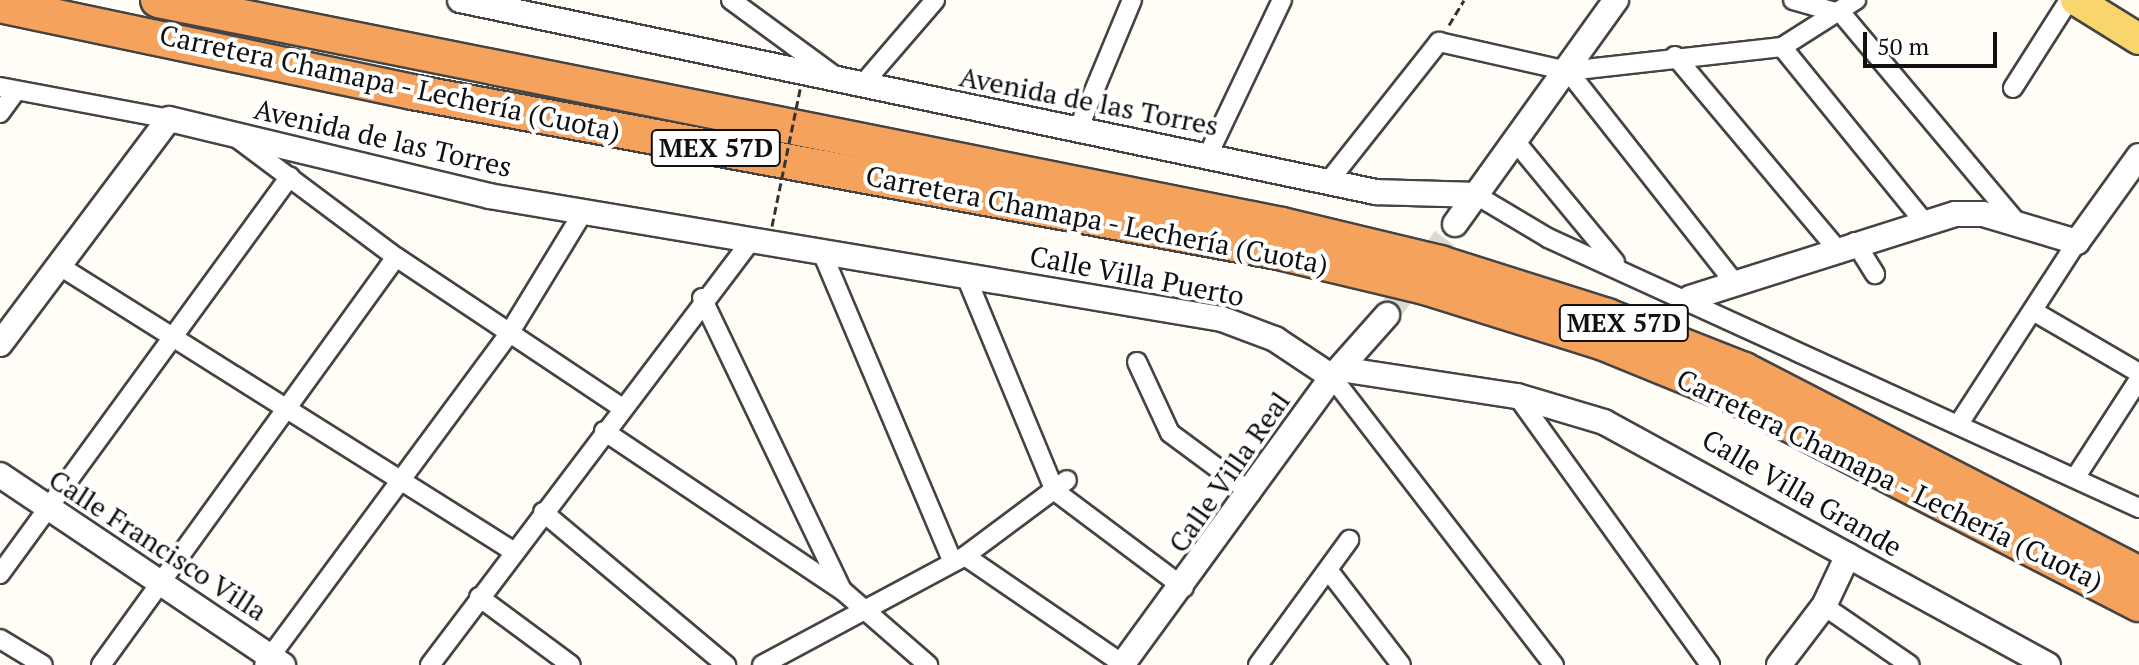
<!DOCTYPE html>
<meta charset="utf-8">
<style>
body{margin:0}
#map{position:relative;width:2139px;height:665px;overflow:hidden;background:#fffdf5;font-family:"PT Serif",serif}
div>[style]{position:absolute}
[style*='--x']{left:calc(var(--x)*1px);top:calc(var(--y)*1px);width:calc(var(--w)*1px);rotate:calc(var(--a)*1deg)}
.tertiary-tunnel>*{height:24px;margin-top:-12px;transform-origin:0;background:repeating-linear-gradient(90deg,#dbdad3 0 24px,transparent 0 36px)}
.path>*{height:3px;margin-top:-1.5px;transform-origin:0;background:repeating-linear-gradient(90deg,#333 0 8px,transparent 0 12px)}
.roads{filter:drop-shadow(2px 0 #444) drop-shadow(-2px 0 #444) drop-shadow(0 2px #444) drop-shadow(0 -2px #444)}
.minor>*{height:18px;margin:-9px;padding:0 9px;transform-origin:9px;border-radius:9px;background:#fff}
.tertiary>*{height:24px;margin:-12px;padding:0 12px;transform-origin:12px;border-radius:12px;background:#fff}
.primary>*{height:30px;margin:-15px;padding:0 15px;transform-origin:15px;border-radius:15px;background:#f9d66b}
.motorway>*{height:34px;margin:-17px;padding:0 17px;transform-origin:17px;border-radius:17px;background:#f5a25d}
.path-bridge>*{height:3px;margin-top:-1.5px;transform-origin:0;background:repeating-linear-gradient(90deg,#333 0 8px,transparent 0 12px)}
span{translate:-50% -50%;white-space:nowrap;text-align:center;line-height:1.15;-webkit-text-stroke:8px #fff;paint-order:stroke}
.shield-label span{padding:2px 6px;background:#fff;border:2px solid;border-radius:6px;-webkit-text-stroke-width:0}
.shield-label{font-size:26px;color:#111;font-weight:700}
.street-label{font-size:28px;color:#111}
.scale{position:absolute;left:1863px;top:32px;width:134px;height:36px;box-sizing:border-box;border:4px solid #111;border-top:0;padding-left:10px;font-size:24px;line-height:28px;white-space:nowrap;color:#111;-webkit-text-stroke:6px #fff;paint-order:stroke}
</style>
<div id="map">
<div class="tertiary-tunnel">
<i style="--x:1387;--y:315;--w:114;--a:-53.2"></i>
</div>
<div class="path">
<i style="--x:1449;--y:25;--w:29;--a:-59"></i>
</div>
<div class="roads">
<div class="minor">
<i style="--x:731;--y:0;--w:129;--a:36.2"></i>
<i style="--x:1793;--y:0;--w:51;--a:15.9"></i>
<i style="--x:1842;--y:14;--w:275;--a:50"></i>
<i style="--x:1782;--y:47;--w:225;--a:50.9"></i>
<i style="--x:1675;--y:56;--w:249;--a:50"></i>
<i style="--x:1568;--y:71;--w:215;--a:-6.4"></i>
<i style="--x:1782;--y:47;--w:88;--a:-32.4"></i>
<i style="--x:862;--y:85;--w:112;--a:-49.3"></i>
<i style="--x:0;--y:87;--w:172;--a:10.7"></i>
<i style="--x:2013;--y:88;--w:104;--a:-57.5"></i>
<i style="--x:0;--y:113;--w:27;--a:-54"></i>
<i style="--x:1077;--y:132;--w:143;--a:-67.4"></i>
<i style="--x:238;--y:139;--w:197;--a:36.8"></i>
<i style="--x:396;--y:257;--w:272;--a:33.7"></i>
<i style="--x:1515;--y:141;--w:157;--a:50.4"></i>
<i style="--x:1208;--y:155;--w:172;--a:-64.5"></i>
<i style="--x:1328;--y:182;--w:179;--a:-51.6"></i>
<i style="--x:1439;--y:42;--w:132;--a:12.7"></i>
<i style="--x:1568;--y:71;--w:270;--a:51.8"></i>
<i style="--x:1476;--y:195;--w:84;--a:30.8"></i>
<i style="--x:1548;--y:238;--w:650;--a:24.55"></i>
<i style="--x:1855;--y:242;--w:38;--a:58"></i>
<i style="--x:821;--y:250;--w:339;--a:67.1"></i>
<i style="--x:58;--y:265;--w:537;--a:32.15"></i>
<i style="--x:965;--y:274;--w:235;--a:67.5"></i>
<i style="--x:1055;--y:491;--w:161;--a:36.9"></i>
<i style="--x:702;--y:298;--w:322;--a:64.4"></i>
<i style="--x:2033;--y:311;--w:123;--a:30.3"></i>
<i style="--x:1137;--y:362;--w:78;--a:65.1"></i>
<i style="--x:1170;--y:433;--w:101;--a:36.5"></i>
<i style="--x:1332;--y:377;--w:364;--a:52.4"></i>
<i style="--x:1517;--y:396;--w:331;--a:54.3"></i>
<i style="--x:1960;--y:422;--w:215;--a:-57"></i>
<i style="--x:604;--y:431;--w:288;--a:33.8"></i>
<i style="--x:843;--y:591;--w:113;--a:41"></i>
<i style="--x:2077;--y:475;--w:114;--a:-57.1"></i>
<i style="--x:543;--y:512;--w:239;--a:39.9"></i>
<i style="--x:965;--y:556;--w:191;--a:34.4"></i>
<i style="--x:1329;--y:571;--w:118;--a:52.5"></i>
<i style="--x:0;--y:574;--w:492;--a:-53.9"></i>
<i style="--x:479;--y:597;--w:114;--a:36.5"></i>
<i style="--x:1824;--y:606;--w:104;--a:34.5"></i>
<i style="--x:0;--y:639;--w:50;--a:31.2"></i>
<i style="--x:101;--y:665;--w:503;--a:-54.13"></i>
<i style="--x:264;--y:665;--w:414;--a:-53.5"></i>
<i style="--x:510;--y:332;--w:142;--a:-58.6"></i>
<i style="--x:430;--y:665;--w:535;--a:-52.89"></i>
<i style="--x:762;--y:665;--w:230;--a:-28.2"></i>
<i style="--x:965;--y:556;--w:127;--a:-36.7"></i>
<i style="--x:1258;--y:665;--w:155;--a:-53.9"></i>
</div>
<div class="tertiary">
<i style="--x:460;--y:0;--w:936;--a:11.84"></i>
<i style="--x:1376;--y:192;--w:100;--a:1.7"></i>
<i style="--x:1455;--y:224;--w:276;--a:-54.3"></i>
<i style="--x:1690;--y:298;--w:278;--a:-17.6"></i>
<i style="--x:1955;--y:214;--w:28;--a:0"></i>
<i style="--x:1983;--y:214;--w:98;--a:16.6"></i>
<i style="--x:2077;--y:242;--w:106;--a:-54.2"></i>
<i style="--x:0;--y:344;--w:281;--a:-53.1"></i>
<i style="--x:169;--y:119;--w:329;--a:13.5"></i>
<i style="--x:489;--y:196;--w:743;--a:9.53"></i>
<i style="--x:1222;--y:319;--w:57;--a:20.7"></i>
<i style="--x:1275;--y:339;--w:69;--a:33.7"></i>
<i style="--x:1340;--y:369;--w:179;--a:8.7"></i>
<i style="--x:1517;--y:396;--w:91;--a:16.6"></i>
<i style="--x:1604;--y:422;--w:506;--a:28.69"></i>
<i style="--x:0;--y:475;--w:341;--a:33.9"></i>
<i style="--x:1122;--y:665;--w:356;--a:-53.9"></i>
<i style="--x:1332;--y:377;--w:83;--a:-48.4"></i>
<i style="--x:1779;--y:665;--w:74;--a:-52.7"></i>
<i style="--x:1824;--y:606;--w:56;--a:-64.8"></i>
</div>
<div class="primary">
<i style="--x:2076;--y:0;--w:74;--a:31.8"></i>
</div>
<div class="motorway">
<i style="--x:158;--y:0;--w:1146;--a:11.32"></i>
<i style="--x:1282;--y:225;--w:163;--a:13.5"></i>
<i style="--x:1440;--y:263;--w:175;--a:17.6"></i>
<i style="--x:1607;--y:316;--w:147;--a:21.5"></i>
<i style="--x:1744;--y:370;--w:445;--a:27.3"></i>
<i style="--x:0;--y:5;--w:421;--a:11.9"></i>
<i style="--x:412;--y:92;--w:881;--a:10.47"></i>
<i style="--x:1278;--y:252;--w:151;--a:13.4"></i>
<i style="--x:1425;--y:287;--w:184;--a:17.4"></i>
<i style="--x:1601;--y:342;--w:146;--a:22.2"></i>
<i style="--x:1736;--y:397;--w:453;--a:27.2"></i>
</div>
</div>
<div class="path-bridge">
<i style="--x:772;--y:226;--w:140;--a:-78.4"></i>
</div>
<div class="shield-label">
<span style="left:716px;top:148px">MEX 57D</span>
<span style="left:1624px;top:323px">MEX 57D</span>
</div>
<div class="street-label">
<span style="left:390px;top:83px;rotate:12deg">Carretera Chamapa - Lechería (Cuota)</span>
<span style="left:1089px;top:101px;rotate:11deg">Avenida de las Torres</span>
<span style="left:383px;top:138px;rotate:13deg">Avenida de las Torres</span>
<span style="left:1097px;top:220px;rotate:11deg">Carretera Chamapa - Lechería (Cuota)</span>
<span style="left:1137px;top:276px;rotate:11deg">Calle Villa Puerto</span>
<span style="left:1229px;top:472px;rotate:-55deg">Calle Villa Real</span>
<span style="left:1890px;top:480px;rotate:26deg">Carretera Chamapa - Lechería (Cuota)</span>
<span style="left:1802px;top:493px;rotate:30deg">Calle Villa Grande</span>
<span style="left:158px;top:545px;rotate:33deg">Calle Francisco Villa</span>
</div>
<div class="scale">50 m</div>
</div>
